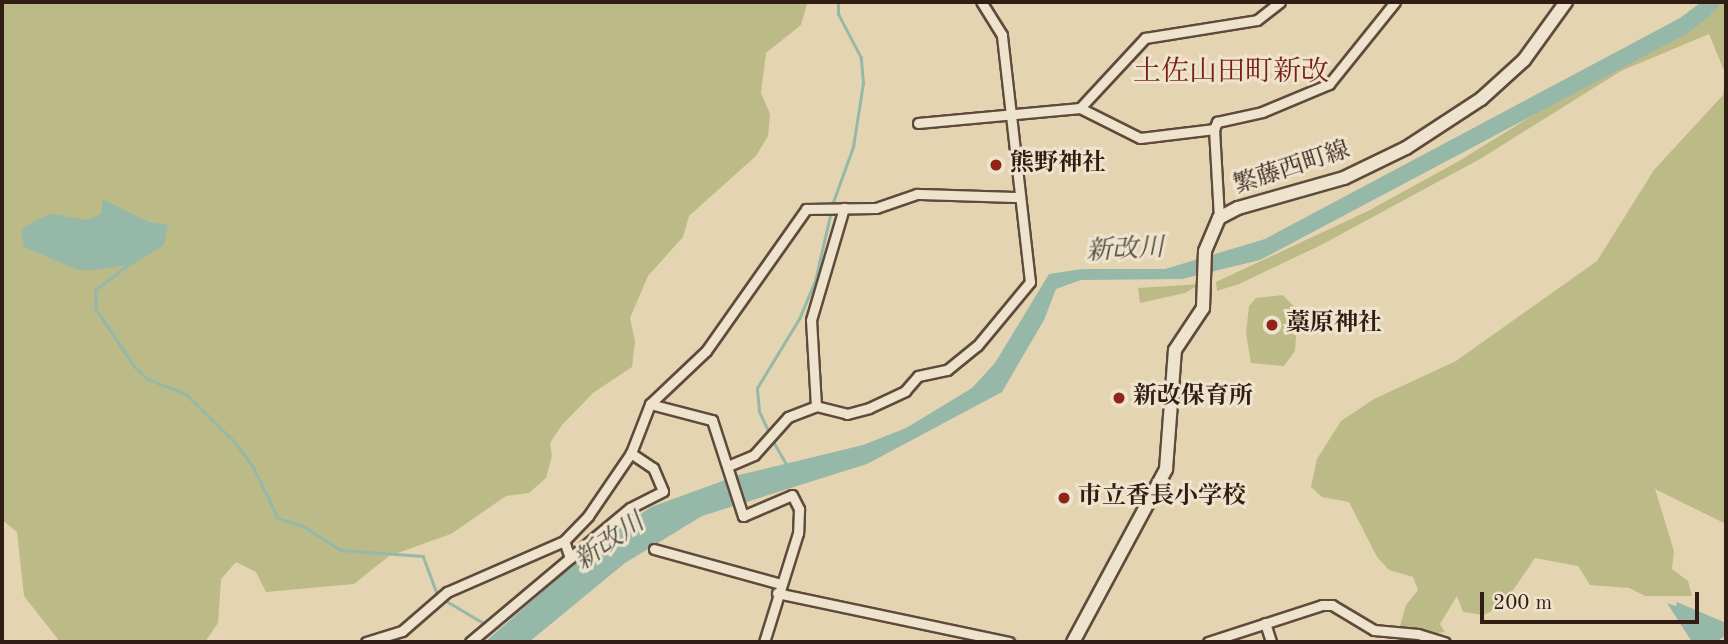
<!DOCTYPE html>
<html>
<head>
<meta charset="utf-8">
<style>
  body { margin:0 }
  #map { position:relative; width:1728px; height:644px; overflow:hidden; background:#e5d4b2; font-family:"Old Standard TT","Noto Serif JP",serif }
  div>[style] { position:absolute }
  .green>* { inset:0; background:#bcbb87 }
  .water>* { inset:0; background:#96b8a9 }
  .stream>* { height:2.5px; margin:-1.25px; padding:0 1.25px; transform-origin:1.25px; border-radius:1.25px; background:#96b8a9 }
  .river>* { height:14px; margin:-7px; padding:0 7px; transform-origin:7px; border-radius:7px; background:#96b8a9 }
  .roads { filter:drop-shadow(2px 0 #5f4b3c) drop-shadow(-2px 0 #5f4b3c) drop-shadow(0 2px #5f4b3c) drop-shadow(0 -2px #5f4b3c) }
  .street>* { height:9px; margin:-4.5px; padding:0 4.5px; transform-origin:4.5px; border-radius:4.5px; background:#eee3cd }
  .secondary>* { height:12px; margin:-6px; padding:0 6px; transform-origin:6px; border-radius:6px; background:#eee3cd }
  .dots>* { width:19px; height:19px; translate:-50% -50%; box-sizing:border-box; border:4px solid #eee3cd; border-radius:50% }
  span { translate:-50% -50%; white-space:nowrap; text-align:center; line-height:1.15; -webkit-text-stroke:6px #eee3cd; paint-order:stroke }
  .poi-label { font-size:24px; color:#321d15; font-weight:700 }
  .left { translate:0 -50%; text-align:left }
  .street-label { font-size:24px; color:#321d15 }
  .water-label { font-size:26px; color:#504c41; font-style:italic }
  .quarter-label { font-size:28px; color:#7a1f14 }
  .frame { position:absolute; inset:0; border:4px solid #321d15; pointer-events:none }
  .scale { position:absolute; left:1480px; top:592px; width:219px; height:32px; box-sizing:border-box; border:4px solid #321d15; border-top:0; padding-left:9px; font-size:21px; line-height:24px; white-space:nowrap; color:#321d15; -webkit-text-stroke:5px #eee3cd; paint-order:stroke }
</style>
</head>
<body>
<div id="map">
  <div class="green">
    <i style="clip-path:polygon(2px 2px,805px 2px,807px 4px,801px 25px,766px 53px,761px 93px,770px 114px,768px 136px,756px 156px,689px 216px,683px 237px,648px 276px,630px 318px,635px 341px,632px 367px,593px 393px,562px 425px,550px 443px,552px 456px,546px 478px,529px 493px,506px 496px,451px 534px,389px 556px,354px 584px,266px 592px,256px 572px,236px 562px,221px 579px,218px 623px,205px 642px,60px 642px,24px 596px,17px 532px,2px 520px)"></i>
    <i style="clip-path:polygon(1716px 2px,1726px 2px,1726px 524px,1655px 489px,1674px 551px,1672px 569px,1688px 581px,1692px 596px,1645px 596px,1629px 588px,1590px 585px,1578px 566px,1535px 558px,1503px 605px,1484px 615px,1463px 612px,1457px 596px,1440px 624px,1445px 632px,1429px 634px,1400px 626px,1406px 605px,1418px 590px,1413px 577px,1389px 570px,1377px 557px,1349px 502px,1322px 497px,1311px 487px,1317px 459px,1341px 421px,1374px 399px,1456px 361px,1597px 261px,1654px 170px,1723px 95px,1725px 73px,1709px 34px,1621px 71px,1480px 159px,1321px 245px,1239px 284px,1217px 291px,1216px 282px,1368px 211px,1459px 161px)"></i>
    <i style="clip-path:polygon(1200px 284px,1185px 293px,1140px 303px,1138px 288px)"></i>
    <i style="clip-path:polygon(1283px 295px,1298px 311px,1295px 351px,1284px 366px,1251px 363px,1246px 333px,1249px 306px,1256px 298px)"></i>
  </div>
  <div class="water">
    <i style="clip-path:polygon(1700px 3px,1711px 15px,1688px 33px,1260px 260px,1182px 279px,1081px 280px,1056px 289px,1044px 320px,1002px 392px,867px 464px,702px 516px,625px 563px,529px 642px,485px 642px,598px 543px,651px 507px,739px 475px,863px 445px,906px 428px,972px 388px,995px 363px,1049px 274px,1082px 269px,1165px 269px,1265px 239px,1680px 18px)"></i>
    <i style="clip-path:polygon(103px 199px,149px 222px,168px 224px,164px 245px,134px 264px,94px 270px,78px 270px,24px 247px,21px 230px,38px 219px,52px 214px,88px 220px,101px 213px)"></i>
    <i style="clip-path:polygon(1677px 602px,1726px 623px,1726px 635px,1716px 642px,1692px 642px,1667px 603px,1676px 606px)"></i>
  </div>
  <div class="stream">
    <i style="left:832px;top:205px;width:62px;rotate:-70.1deg"></i>
    <i style="left:853px;top:147px;width:65px;rotate:-81.1deg"></i>
    <i style="left:863px;top:83px;width:25px;rotate:-95deg"></i>
    <i style="left:861px;top:58px;width:50px;rotate:-117.6deg"></i>
    <i style="left:838px;top:14px;width:12px;rotate:-90deg"></i>
    <i style="left:130px;top:264px;width:43px;rotate:142.6deg"></i>
    <i style="left:96px;top:290px;width:19px;rotate:90deg"></i>
    <i style="left:96px;top:309px;width:70px;rotate:56.1deg"></i>
    <i style="left:135px;top:367px;width:18px;rotate:43deg"></i>
    <i style="left:148px;top:379px;width:41px;rotate:21.5deg"></i>
    <i style="left:186px;top:394px;width:70px;rotate:44.4deg"></i>
    <i style="left:236px;top:443px;width:29px;rotate:54deg"></i>
    <i style="left:253px;top:466px;width:58px;rotate:64.3deg"></i>
    <i style="left:278px;top:518px;width:28px;rotate:18deg"></i>
    <i style="left:305px;top:527px;width:43px;rotate:32.6deg"></i>
    <i style="left:341px;top:550px;width:82px;rotate:4.2deg"></i>
    <i style="left:423px;top:556px;width:43px;rotate:69.4deg"></i>
    <i style="left:438px;top:596px;width:57px;rotate:30.6deg"></i>
    <i style="left:769px;top:433px;width:23px;rotate:-115deg"></i>
    <i style="left:759px;top:412px;width:24px;rotate:-95deg"></i>
    <i style="left:757px;top:388px;width:81px;rotate:-58.7deg"></i>
    <i style="left:799px;top:319px;width:41px;rotate:-67.2deg"></i>
    <i style="left:815px;top:281px;width:72px;rotate:-77.1deg"></i>
    <i style="left:772px;top:439px;width:32px;rotate:60deg"></i>
  </div>
  <div class="river">
    <i style="left:1693px;top:20px;width:27px;rotate:-42deg"></i>
  </div>
  <div class="roads">
    <div class="street">
      <i style="left:1080px;top:108px;width:96px;rotate:-47.1deg"></i>
      <i style="left:1145px;top:38px;width:113px;rotate:-9.1deg"></i>
      <i style="left:1257px;top:20px;width:29px;rotate:-38deg"></i>
      <i style="left:918px;top:123px;width:163px;rotate:-5.3deg"></i>
      <i style="left:1080px;top:108px;width:67px;rotate:26.6deg"></i>
      <i style="left:1140px;top:138px;width:75px;rotate:-6.9deg"></i>
      <i style="left:1219px;top:218px;width:89px;rotate:-93.2deg"></i>
      <i style="left:1214px;top:129px;width:8px;rotate:-67deg"></i>
      <i style="left:1217px;top:122px;width:46px;rotate:-12.5deg"></i>
      <i style="left:1262px;top:112px;width:73px;rotate:-22.7deg"></i>
      <i style="left:1329px;top:84px;width:105px;rotate:-51.2deg"></i>
      <i style="left:650px;top:404px;width:64px;rotate:14.5deg"></i>
      <i style="left:712px;top:420px;width:101px;rotate:72.1deg"></i>
      <i style="left:743px;top:516px;width:53px;rotate:-23.2deg"></i>
      <i style="left:792px;top:495px;width:16px;rotate:63deg"></i>
      <i style="left:799px;top:509px;width:24px;rotate:92deg"></i>
      <i style="left:798px;top:533px;width:114px;rotate:107.3deg"></i>
      <i style="left:816px;top:406px;width:86px;rotate:-93.3deg"></i>
      <i style="left:811px;top:320px;width:117px;rotate:-73.6deg"></i>
      <i style="left:728px;top:466px;width:28px;rotate:-23deg"></i>
      <i style="left:754px;top:455px;width:51px;rotate:-48.2deg"></i>
      <i style="left:788px;top:417px;width:30px;rotate:-21deg"></i>
      <i style="left:816px;top:406px;width:32px;rotate:14deg"></i>
      <i style="left:847px;top:414px;width:23px;rotate:-15deg"></i>
      <i style="left:869px;top:408px;width:40px;rotate:-25deg"></i>
      <i style="left:905px;top:391px;width:20px;rotate:-49deg"></i>
      <i style="left:918px;top:376px;width:30px;rotate:-12deg"></i>
      <i style="left:947px;top:370px;width:38px;rotate:-39deg"></i>
      <i style="left:977px;top:346px;width:83px;rotate:-50.4deg"></i>
      <i style="left:1030px;top:282px;width:249px;rotate:-96.5deg"></i>
      <i style="left:1002px;top:35px;width:39px;rotate:-122deg"></i>
      <i style="left:654px;top:549px;width:132px;rotate:15.4deg"></i>
      <i style="left:570px;top:558px;width:78px;rotate:-39.8deg"></i>
      <i style="left:630px;top:508px;width:37px;rotate:-27deg"></i>
      <i style="left:663px;top:491px;width:25px;rotate:-113deg"></i>
      <i style="left:653px;top:468px;width:27px;rotate:-146deg"></i>
      <i style="left:777px;top:593px;width:237px;rotate:11.9deg"></i>
      <i style="left:1265px;top:623px;width:20px;rotate:72deg"></i>
      <i style="left:366px;top:642px;width:38px;rotate:-17deg"></i>
      <i style="left:402px;top:631px;width:60px;rotate:-40.9deg"></i>
      <i style="left:447px;top:592px;width:128px;rotate:-23.6deg"></i>
      <i style="left:564px;top:541px;width:35px;rotate:-46deg"></i>
      <i style="left:588px;top:516px;width:76px;rotate:-55.7deg"></i>
      <i style="left:631px;top:453px;width:53px;rotate:-68.8deg"></i>
      <i style="left:650px;top:404px;width:77px;rotate:-43.4deg"></i>
      <i style="left:706px;top:351px;width:174px;rotate:-54.8deg"></i>
      <i style="left:806px;top:209px;width:70px;rotate:-0.8deg"></i>
      <i style="left:876px;top:208px;width:43px;rotate:-18.9deg"></i>
      <i style="left:917px;top:194px;width:101px;rotate:1.7deg"></i>
      <i style="left:470px;top:642px;width:131px;rotate:-40deg"></i>
      <i style="left:570px;top:558px;width:18px;rotate:-109deg"></i>
      <i style="left:1208px;top:642px;width:120px;rotate:-18deg"></i>
      <i style="left:1322px;top:605px;width:10px"></i>
      <i style="left:1332px;top:605px;width:49px;rotate:30.8deg"></i>
      <i style="left:1374px;top:630px;width:44px;rotate:5.2deg"></i>
      <i style="left:1418px;top:634px;width:28px;rotate:17deg"></i>
    </div>
    <div class="secondary">
      <i style="left:1073px;top:642px;width:196px;rotate:-61.7deg"></i>
      <i style="left:1166px;top:469px;width:119px;rotate:-85.7deg"></i>
      <i style="left:1175px;top:350px;width:50px;rotate:-56.3deg"></i>
      <i style="left:1203px;top:308px;width:57px;rotate:-88deg"></i>
      <i style="left:1205px;top:251px;width:36px;rotate:-67deg"></i>
      <i style="left:1219px;top:218px;width:21px;rotate:-28deg"></i>
      <i style="left:1238px;top:208px;width:110px;rotate:-15.8deg"></i>
      <i style="left:1344px;top:178px;width:69px;rotate:-25.8deg"></i>
      <i style="left:1406px;top:148px;width:90px;rotate:-33.2deg"></i>
      <i style="left:1481px;top:99px;width:58px;rotate:-42.2deg"></i>
      <i style="left:1524px;top:60px;width:72px;rotate:-54.1deg"></i>
    </div>
  </div>
  <div class="dots">
    <i style="left:996px;top:165px;background:#8f2418"></i>
    <i style="left:1272px;top:325px;background:#8f2418"></i>
    <i style="left:1119px;top:398px;background:#8f2418"></i>
    <i style="left:1064px;top:498px;background:#8f2418"></i>
  </div>
  <div class="poi-label">
    <span class="left" style="left:1010px;top:165px">熊野神社</span>
    <span class="left" style="left:1286px;top:325px">藁原神社</span>
    <span class="left" style="left:1133px;top:398px">新改保育所</span>
    <span class="left" style="left:1078px;top:498px">市立香長小学校</span>
  </div>
  <div class="street-label">
    <span style="left:1292px;top:169px;rotate:-18deg">繁藤西町線</span>
  </div>
  <div class="water-label">
    <span style="left:1125px;top:251px;rotate:-3deg">新改川</span>
    <span style="left:610px;top:543px;rotate:-35deg">新改川</span>
  </div>
  <div class="quarter-label">
    <span style="left:1231px;top:73px">土佐山田町新改</span>
  </div>
  <div class="frame"></div>
  <div class="scale">200 m</div>
</div>
</body>
</html>
